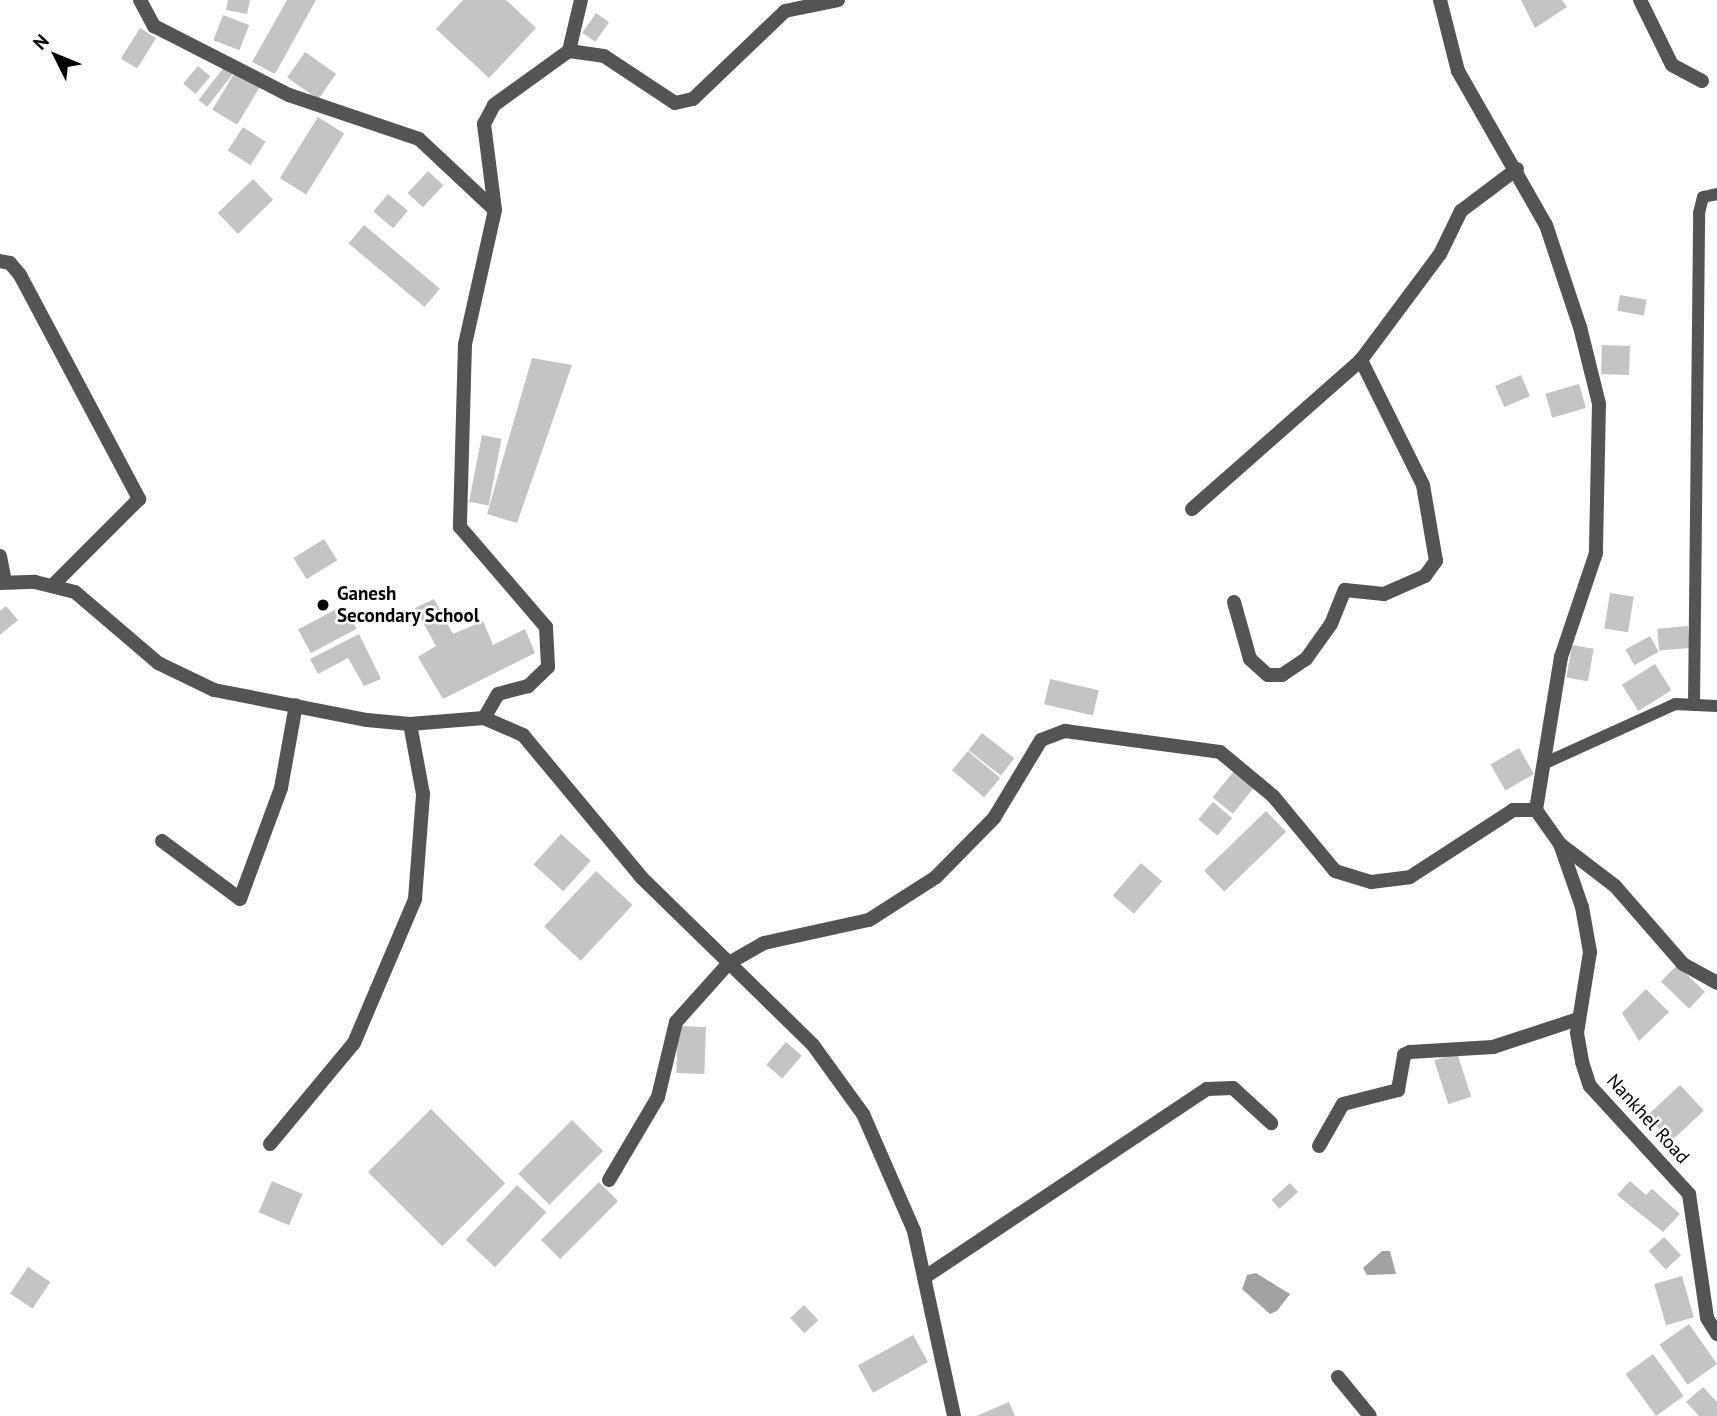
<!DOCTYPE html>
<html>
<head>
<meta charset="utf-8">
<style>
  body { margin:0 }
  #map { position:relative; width:1717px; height:1416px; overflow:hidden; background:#fff; font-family:"PT Sans",sans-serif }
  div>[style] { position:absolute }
  .water>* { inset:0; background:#a2a2a2 }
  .building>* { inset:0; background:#c4c4c4; transform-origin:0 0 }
  .service>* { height:12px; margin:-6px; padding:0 6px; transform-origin:6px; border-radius:6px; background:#545454 }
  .minor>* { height:14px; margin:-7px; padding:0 7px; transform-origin:7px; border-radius:7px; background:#545454 }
  .dots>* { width:19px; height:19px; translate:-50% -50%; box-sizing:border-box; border:4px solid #fff; border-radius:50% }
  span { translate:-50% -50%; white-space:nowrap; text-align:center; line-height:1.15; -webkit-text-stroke:5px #fff; paint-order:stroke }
  .poi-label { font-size:19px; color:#000; font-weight:700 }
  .left { translate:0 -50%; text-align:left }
  .street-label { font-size:19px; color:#000 }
  .north { position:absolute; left:21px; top:21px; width:70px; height:70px; -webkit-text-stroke:5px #fff; paint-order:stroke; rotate:313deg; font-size:19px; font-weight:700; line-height:28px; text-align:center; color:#000 }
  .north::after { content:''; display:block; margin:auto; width:24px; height:32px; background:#000; clip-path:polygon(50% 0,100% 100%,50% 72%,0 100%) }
</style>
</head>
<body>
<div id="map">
  <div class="water">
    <i style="clip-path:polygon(1382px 1251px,1390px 1251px,1396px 1274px,1367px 1275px,1363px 1268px)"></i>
    <i style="clip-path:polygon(1256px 1273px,1290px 1294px,1277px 1311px,1270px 1314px,1242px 1289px,1247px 1275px)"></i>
  </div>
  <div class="building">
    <i style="clip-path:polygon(228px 0,250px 0,247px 14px,226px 10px)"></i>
    <i style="clip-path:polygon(287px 0,316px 0,275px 74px,252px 62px)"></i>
    <i style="clip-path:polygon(463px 0,506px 0,536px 28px,489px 78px,436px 29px)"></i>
    <i style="clip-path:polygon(1521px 0,1562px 0,1567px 7px,1535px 28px)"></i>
    <i style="left:596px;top:13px;width:16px;height:24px;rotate:35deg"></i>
    <i style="left:223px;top:15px;width:28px;height:27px;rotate:21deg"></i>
    <i style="left:140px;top:28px;width:19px;height:36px;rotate:32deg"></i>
    <i style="left:305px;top:52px;width:38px;height:31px;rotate:35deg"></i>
    <i style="left:198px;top:66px;width:16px;height:23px;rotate:40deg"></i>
    <i style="left:225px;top:66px;width:11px;height:43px;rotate:38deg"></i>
    <i style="left:235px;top:72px;width:29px;height:44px;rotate:31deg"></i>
    <i style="left:318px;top:117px;width:31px;height:72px;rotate:32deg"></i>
    <i style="left:243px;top:127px;width:27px;height:28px;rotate:33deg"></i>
    <i style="left:428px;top:171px;width:21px;height:30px;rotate:43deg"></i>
    <i style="left:253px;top:179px;width:29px;height:49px;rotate:46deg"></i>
    <i style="left:388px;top:194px;width:26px;height:23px;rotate:40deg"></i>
    <i style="left:364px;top:225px;width:99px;height:24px;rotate:40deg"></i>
    <i style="left:1620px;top:295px;width:27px;height:16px;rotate:10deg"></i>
    <i style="left:1602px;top:345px;width:28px;height:29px;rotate:2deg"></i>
    <i style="clip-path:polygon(532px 358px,572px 365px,517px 523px,487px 514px)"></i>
    <i style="left:1521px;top:375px;width:23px;height:28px;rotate:67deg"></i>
    <i style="left:1579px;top:384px;width:25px;height:35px;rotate:74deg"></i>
    <i style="left:482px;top:435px;width:20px;height:68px;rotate:11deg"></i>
    <i style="left:324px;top:539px;width:25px;height:36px;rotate:58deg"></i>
    <i style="left:1610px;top:593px;width:24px;height:36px;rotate:9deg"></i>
    <i style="clip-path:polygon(434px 599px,453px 634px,483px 621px,493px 645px,525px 629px,535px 653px,443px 699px,418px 657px,436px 646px,415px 608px)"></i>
    <i style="left:344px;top:605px;width:27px;height:52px;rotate:62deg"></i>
    <i style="clip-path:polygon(6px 606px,18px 620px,0 635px,0 611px)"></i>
    <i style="left:1688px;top:626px;width:22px;height:31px;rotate:85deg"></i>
    <i style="clip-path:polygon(359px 634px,381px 679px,364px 686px,348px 658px,318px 674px,310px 659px)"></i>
    <i style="left:1650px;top:636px;width:18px;height:28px;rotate:61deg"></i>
    <i style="left:1572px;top:645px;width:22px;height:33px;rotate:10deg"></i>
    <i style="left:1655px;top:664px;width:31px;height:39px;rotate:58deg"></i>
    <i style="left:1050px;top:679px;width:50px;height:26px;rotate:13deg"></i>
    <i style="left:982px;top:733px;width:41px;height:22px;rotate:38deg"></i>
    <i style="left:1519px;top:748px;width:30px;height:33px;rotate:60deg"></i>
    <i style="left:968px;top:751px;width:42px;height:25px;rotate:40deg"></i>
    <i style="left:1234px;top:771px;width:26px;height:34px;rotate:39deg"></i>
    <i style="left:1213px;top:802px;width:25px;height:23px;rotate:40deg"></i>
    <i style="left:1266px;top:811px;width:29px;height:86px;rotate:46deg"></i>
    <i style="left:561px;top:834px;width:40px;height:41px;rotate:42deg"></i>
    <i style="left:1141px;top:863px;width:28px;height:43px;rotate:41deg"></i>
    <i style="left:596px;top:871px;width:50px;height:76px;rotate:43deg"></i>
    <i style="left:1677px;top:965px;width:39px;height:23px;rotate:44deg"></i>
    <i style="clip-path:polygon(1646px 989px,1669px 1012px,1639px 1041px,1622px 1013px)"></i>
    <i style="left:678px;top:1026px;width:28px;height:47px;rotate:2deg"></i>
    <i style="left:786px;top:1042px;width:21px;height:30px;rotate:41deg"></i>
    <i style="left:1457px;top:1053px;width:46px;height:24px;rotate:72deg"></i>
    <i style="left:1680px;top:1085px;width:35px;height:45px;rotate:47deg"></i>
    <i style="left:431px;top:1109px;width:105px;height:89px;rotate:45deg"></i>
    <i style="left:572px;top:1120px;width:44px;height:76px;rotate:45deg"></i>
    <i style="left:272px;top:1181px;width:33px;height:34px;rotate:23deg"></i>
    <i style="clip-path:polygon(1630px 1181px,1646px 1195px,1652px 1189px,1680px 1214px,1663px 1232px,1617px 1195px)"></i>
    <i style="left:599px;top:1182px;width:27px;height:82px;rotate:45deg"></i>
    <i style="left:1290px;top:1183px;width:12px;height:25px;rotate:48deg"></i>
    <i style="left:517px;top:1185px;width:40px;height:75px;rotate:43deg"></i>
    <i style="left:1664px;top:1237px;width:25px;height:21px;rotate:47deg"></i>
    <i style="left:28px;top:1267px;width:27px;height:32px;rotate:34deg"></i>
    <i style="left:1682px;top:1276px;width:43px;height:29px;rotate:74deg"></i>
    <i style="left:804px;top:1305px;width:21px;height:19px;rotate:47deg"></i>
    <i style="left:1689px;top:1324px;width:49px;height:36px;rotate:55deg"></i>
    <i style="left:913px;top:1335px;width:31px;height:63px;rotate:61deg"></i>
    <i style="left:1653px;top:1354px;width:52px;height:34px;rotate:54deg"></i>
    <i style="clip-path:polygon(1703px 1387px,1717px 1402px,1717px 1416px,1699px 1416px,1686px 1402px)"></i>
    <i style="clip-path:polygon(1009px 1402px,1015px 1416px,976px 1416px)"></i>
  </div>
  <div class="service">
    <i style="left:1694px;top:705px;width:492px;rotate:-89.4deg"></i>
    <i style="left:1699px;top:213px;width:16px;rotate:-76deg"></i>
    <i style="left:1703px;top:197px;width:14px;rotate:-12deg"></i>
    <i style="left:1543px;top:764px;width:145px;rotate:-24.4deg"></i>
    <i style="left:1675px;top:704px;width:42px;rotate:2.7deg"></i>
  </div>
  <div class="minor">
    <i style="left:140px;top:0;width:30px;rotate:62deg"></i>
    <i style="left:154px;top:26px;width:152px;rotate:27.1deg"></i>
    <i style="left:289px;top:95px;width:137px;rotate:18.7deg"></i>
    <i style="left:419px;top:139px;width:104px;rotate:43.1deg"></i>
    <i style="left:495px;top:210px;width:137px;rotate:102.6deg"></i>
    <i style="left:465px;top:344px;width:183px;rotate:91.6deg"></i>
    <i style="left:460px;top:527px;width:132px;rotate:49.3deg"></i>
    <i style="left:546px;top:627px;width:40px;rotate:87.1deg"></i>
    <i style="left:548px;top:667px;width:28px;rotate:136deg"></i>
    <i style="left:528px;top:686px;width:31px;rotate:165deg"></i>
    <i style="left:498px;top:694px;width:28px;rotate:120deg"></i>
    <i style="left:1440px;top:0;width:73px;rotate:75.8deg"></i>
    <i style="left:1458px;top:71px;width:177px;rotate:60.3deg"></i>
    <i style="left:1546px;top:225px;width:108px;rotate:71.6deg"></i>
    <i style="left:1580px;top:327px;width:79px;rotate:76.1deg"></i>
    <i style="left:1599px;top:404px;width:149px;rotate:91.2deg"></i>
    <i style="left:1596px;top:553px;width:110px;rotate:108.6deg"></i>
    <i style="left:1561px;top:657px;width:155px;rotate:99.3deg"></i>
    <i style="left:1640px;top:0;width:72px;rotate:63.8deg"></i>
    <i style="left:1672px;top:65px;width:34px;rotate:28deg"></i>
    <i style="left:569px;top:51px;width:35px;rotate:8deg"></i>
    <i style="left:604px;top:56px;width:85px;rotate:33.5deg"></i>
    <i style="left:675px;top:103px;width:18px;rotate:-13deg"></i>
    <i style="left:693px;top:99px;width:127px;rotate:-43.7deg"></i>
    <i style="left:785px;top:11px;width:54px;rotate:-11.7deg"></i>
    <i style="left:495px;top:210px;width:87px;rotate:-97.3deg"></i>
    <i style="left:484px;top:124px;width:21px;rotate:-62deg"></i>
    <i style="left:494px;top:105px;width:92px;rotate:-35.8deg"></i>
    <i style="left:569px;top:51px;width:52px;rotate:-76.8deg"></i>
    <i style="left:0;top:261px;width:10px;rotate:11deg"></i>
    <i style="left:10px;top:263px;width:16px;rotate:50deg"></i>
    <i style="left:20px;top:275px;width:254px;rotate:62deg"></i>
    <i style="left:139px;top:499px;width:120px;rotate:135deg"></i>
    <i style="left:1192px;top:509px;width:225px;rotate:-41.4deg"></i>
    <i style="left:1361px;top:360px;width:132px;rotate:-53.3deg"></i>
    <i style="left:1440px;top:254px;width:48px;rotate:-64deg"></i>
    <i style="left:1461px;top:211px;width:70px;rotate:-36.9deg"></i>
    <i style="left:0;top:556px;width:26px;rotate:79deg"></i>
    <i style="left:0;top:583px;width:35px;rotate:-2deg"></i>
    <i style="left:35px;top:582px;width:41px;rotate:14deg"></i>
    <i style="left:75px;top:592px;width:109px;rotate:40.5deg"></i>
    <i style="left:158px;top:663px;width:62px;rotate:25.7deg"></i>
    <i style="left:214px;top:690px;width:156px;rotate:11.1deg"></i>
    <i style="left:367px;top:720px;width:43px;rotate:5.3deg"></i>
    <i style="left:410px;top:724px;width:74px;rotate:-4.6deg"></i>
    <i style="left:484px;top:718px;width:43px;rotate:23.6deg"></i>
    <i style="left:523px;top:735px;width:186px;rotate:50.2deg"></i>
    <i style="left:642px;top:878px;width:239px;rotate:44.3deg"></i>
    <i style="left:813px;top:1045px;width:85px;rotate:54.1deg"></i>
    <i style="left:863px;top:1114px;width:128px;rotate:66.4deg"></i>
    <i style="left:914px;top:1231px;width:189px;rotate:77.8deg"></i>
    <i style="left:1234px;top:602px;width:59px;rotate:74.3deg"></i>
    <i style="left:1250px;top:659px;width:24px;rotate:42deg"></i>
    <i style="left:1268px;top:675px;width:14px"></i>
    <i style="left:1282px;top:675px;width:29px;rotate:-34deg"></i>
    <i style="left:1306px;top:659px;width:43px;rotate:-54.5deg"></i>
    <i style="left:1331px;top:624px;width:37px;rotate:-68deg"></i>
    <i style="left:1345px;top:590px;width:39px;rotate:6deg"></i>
    <i style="left:1384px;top:594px;width:45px;rotate:-23.7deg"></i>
    <i style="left:1425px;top:576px;width:19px;rotate:-54deg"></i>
    <i style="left:1436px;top:561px;width:77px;rotate:-99.7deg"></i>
    <i style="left:1423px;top:485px;width:140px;rotate:-116.4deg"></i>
    <i style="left:1536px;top:810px;width:42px;rotate:54.8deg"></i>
    <i style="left:1560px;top:844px;width:67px;rotate:70.8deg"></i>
    <i style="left:1582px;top:907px;width:46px;rotate:79.9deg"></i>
    <i style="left:1590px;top:952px;width:82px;rotate:99.1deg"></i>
    <i style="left:1577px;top:1033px;width:29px;rotate:80deg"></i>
    <i style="left:1582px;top:1062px;width:25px;rotate:72deg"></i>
    <i style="left:1590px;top:1086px;width:147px;rotate:47.5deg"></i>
    <i style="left:1689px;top:1194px;width:125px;rotate:81.7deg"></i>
    <i style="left:1707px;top:1318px;width:19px;rotate:58deg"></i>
    <i style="left:162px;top:841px;width:97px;rotate:36.6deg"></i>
    <i style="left:240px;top:899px;width:118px;rotate:-69.7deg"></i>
    <i style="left:281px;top:788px;width:84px;rotate:-79.8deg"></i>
    <i style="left:1560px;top:844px;width:69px;rotate:37.4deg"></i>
    <i style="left:1615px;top:886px;width:103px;rotate:48.9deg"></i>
    <i style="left:1683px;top:964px;width:39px;rotate:29deg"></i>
    <i style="left:270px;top:1144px;width:131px;rotate:-50.3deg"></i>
    <i style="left:354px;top:1043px;width:156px;rotate:-67deg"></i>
    <i style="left:415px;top:899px;width:105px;rotate:-85.6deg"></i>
    <i style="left:423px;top:794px;width:71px;rotate:-100.5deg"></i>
    <i style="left:1319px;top:1146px;width:48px;rotate:-60.3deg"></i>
    <i style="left:1343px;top:1104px;width:57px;rotate:-14.3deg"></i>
    <i style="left:1398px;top:1090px;width:36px;rotate:-80deg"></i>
    <i style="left:1404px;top:1055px;width:7px;rotate:-27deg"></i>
    <i style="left:1410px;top:1052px;width:83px;rotate:-3.4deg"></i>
    <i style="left:1493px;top:1047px;width:89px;rotate:-18.2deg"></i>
    <i style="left:609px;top:1180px;width:96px;rotate:-59.4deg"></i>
    <i style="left:658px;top:1097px;width:77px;rotate:-76.5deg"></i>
    <i style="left:676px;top:1022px;width:79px;rotate:-48.1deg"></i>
    <i style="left:729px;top:963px;width:40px;rotate:-29.7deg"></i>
    <i style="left:764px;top:943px;width:107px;rotate:-12.4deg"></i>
    <i style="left:869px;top:920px;width:80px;rotate:-32.7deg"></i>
    <i style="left:936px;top:877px;width:83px;rotate:-45.5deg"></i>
    <i style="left:994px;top:818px;width:91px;rotate:-58.9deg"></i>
    <i style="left:1041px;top:740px;width:26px;rotate:-21deg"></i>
    <i style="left:1065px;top:731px;width:156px;rotate:7.7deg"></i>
    <i style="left:1220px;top:752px;width:69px;rotate:39.7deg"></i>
    <i style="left:1273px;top:796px;width:97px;rotate:50.4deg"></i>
    <i style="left:1335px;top:871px;width:38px;rotate:17deg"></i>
    <i style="left:1371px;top:882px;width:39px;rotate:-7deg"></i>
    <i style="left:1410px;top:877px;width:123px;rotate:-33deg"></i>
    <i style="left:1513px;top:810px;width:23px"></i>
    <i style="left:925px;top:1277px;width:339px;rotate:-33.7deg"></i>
    <i style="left:1207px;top:1089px;width:26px;rotate:-2deg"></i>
    <i style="left:1233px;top:1088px;width:52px;rotate:42.6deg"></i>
    <i style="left:1338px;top:1377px;width:50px;rotate:50.6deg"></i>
  </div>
  <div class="dots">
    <i style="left:323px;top:605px;background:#000"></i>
  </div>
  <div class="poi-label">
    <span class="left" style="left:337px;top:605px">Ganesh<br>Secondary School</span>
  </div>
  <div class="street-label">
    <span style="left:1648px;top:1119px;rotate:48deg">Nankhel Road</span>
  </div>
  <div class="north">N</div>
</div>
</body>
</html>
